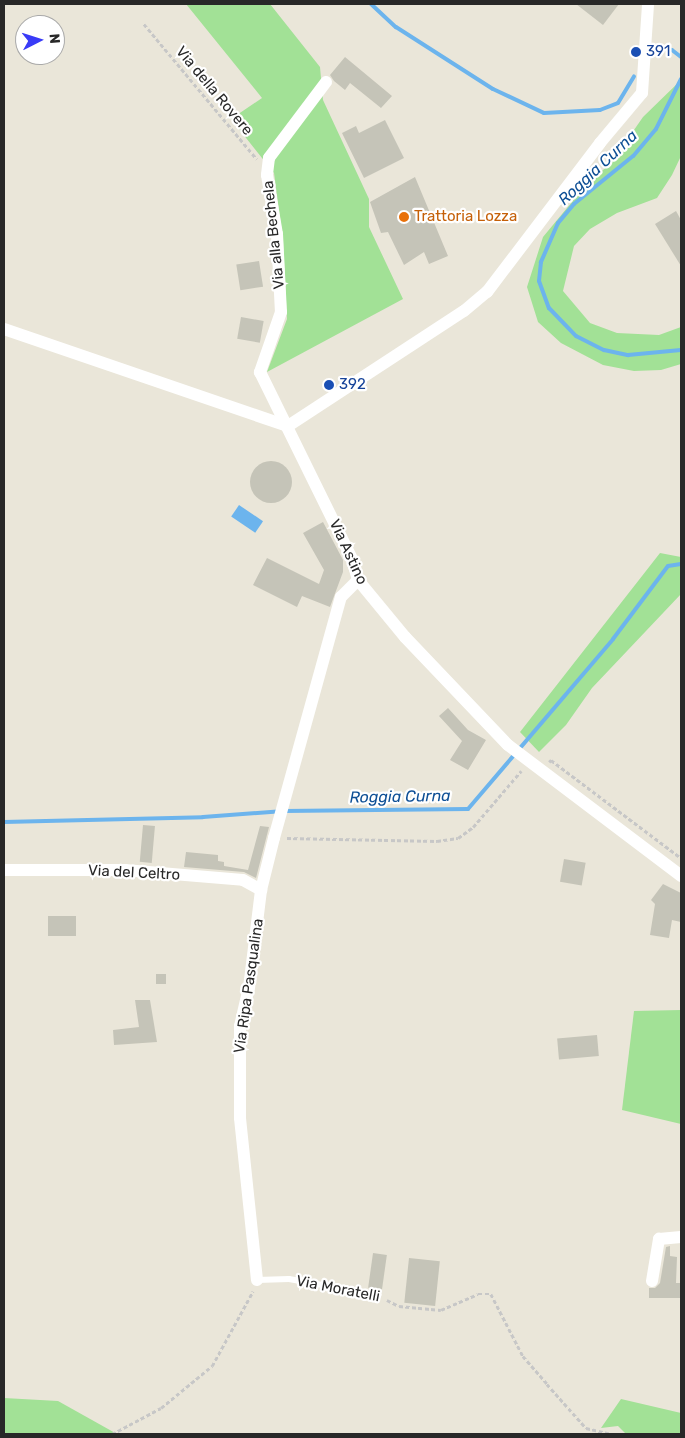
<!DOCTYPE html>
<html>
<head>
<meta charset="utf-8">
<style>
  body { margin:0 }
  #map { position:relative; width:685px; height:1438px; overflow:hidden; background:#eae6d9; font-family:Rubik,sans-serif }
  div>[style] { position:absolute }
  .green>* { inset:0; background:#a2e196 }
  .water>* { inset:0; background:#6cb4ed; transform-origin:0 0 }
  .stream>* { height:4px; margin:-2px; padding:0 2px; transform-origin:2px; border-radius:2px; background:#6cb4ed }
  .building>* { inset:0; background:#c5c4b8; transform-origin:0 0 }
  .round { border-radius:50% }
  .path>* { height:2.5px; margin-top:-1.25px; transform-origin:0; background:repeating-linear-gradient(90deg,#c7c7c7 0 4px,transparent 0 6.5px) }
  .service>* { height:6px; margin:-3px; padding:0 3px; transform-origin:3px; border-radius:3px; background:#fff }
  .minor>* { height:12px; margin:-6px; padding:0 6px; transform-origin:6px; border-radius:6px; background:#fff }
  .dots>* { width:14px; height:14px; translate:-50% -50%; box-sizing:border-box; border:2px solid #fff; border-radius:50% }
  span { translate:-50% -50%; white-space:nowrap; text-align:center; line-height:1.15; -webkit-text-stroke:4.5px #fff; paint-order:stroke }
  .transit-label { font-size:15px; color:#164399 }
  .left { translate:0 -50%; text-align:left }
  .street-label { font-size:15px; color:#282828 }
  .food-label { font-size:15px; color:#c56008 }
  .water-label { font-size:16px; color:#0e4f95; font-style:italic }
  .frame { position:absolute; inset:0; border:5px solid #282828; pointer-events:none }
  .north { position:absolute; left:15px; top:15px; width:50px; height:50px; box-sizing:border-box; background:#fff; border:1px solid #a9a9a9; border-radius:50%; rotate:85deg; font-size:14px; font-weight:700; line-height:20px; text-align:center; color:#282828 }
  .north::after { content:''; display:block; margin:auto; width:18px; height:22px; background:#393bf7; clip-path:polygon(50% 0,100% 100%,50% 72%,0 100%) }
</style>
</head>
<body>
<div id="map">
  <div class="green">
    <i style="clip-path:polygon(186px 4px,270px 4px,320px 67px,323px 100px,369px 199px,369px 227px,403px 299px,267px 372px,287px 319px,283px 240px,274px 173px,231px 119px,262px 98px)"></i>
    <i style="clip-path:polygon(681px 80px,681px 156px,672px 175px,657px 198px,617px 213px,590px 229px,574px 246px,563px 291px,590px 323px,617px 333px,659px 335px,681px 327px,681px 364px,661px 370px,634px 371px,603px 365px,561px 343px,538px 322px,527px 287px,543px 237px,586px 185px,611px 163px,643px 117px)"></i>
    <i style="clip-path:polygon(660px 553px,681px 557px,681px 594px,592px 688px,566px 725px,539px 752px,520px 732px)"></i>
    <i style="clip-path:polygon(681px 1010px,681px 1124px,622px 1110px,634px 1011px)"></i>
    <i style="clip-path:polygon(4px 1398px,58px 1401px,117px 1434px,4px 1434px)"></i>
    <i style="clip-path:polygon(621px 1399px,681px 1413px,681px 1434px,626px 1434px,618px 1426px,601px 1428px)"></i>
  </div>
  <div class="water">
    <i style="left:239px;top:505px;width:29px;height:14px;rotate:34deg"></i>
  </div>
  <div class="stream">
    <i style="left:371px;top:4px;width:34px;rotate:43deg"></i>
    <i style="left:396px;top:27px;width:115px;rotate:32.6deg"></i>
    <i style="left:493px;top:89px;width:56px;rotate:25.2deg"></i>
    <i style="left:544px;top:113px;width:56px;rotate:-3.1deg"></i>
    <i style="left:600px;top:110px;width:19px;rotate:-21deg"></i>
    <i style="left:618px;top:103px;width:31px;rotate:-59deg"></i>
    <i style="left:659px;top:47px;width:13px;rotate:13deg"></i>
    <i style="left:672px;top:50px;width:11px;rotate:38deg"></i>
    <i style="left:681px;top:79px;width:56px;rotate:116.6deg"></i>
    <i style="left:656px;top:129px;width:35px;rotate:130deg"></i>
    <i style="left:633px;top:156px;width:76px;rotate:140.9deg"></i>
    <i style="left:574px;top:204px;width:25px;rotate:130deg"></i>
    <i style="left:558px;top:223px;width:43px;rotate:113.6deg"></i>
    <i style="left:541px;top:262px;width:19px;rotate:96deg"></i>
    <i style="left:539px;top:281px;width:29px;rotate:70deg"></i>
    <i style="left:549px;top:308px;width:39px;rotate:46deg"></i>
    <i style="left:576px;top:336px;width:31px;rotate:27deg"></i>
    <i style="left:604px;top:350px;width:25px;rotate:12deg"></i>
    <i style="left:628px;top:355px;width:53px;rotate:-5.4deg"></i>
    <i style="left:4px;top:822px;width:199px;rotate:-1.4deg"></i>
    <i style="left:203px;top:817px;width:81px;rotate:-4.2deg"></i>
    <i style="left:284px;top:811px;width:184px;rotate:-0.6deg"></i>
    <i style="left:468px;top:809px;width:223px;rotate:-49.5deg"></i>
    <i style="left:613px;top:639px;width:91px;rotate:-53deg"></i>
    <i style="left:668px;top:566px;width:13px;rotate:-9deg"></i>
  </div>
  <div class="building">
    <i style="clip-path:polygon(576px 4px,619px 4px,603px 25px)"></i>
    <i style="clip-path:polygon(345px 57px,392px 96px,381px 108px,350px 83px,345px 90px,334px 81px,330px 75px)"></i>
    <i style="clip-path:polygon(385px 120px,404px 158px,364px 178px,342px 133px,356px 126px,359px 133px)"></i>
    <i style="clip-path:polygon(415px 177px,448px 256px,429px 264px,424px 252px,404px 265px,388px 232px,381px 233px,370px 202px)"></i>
    <i style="clip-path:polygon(676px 211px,681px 220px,681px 266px,655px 224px)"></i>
    <i style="left:259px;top:261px;width:26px;height:23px;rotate:81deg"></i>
    <i style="left:241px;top:317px;width:23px;height:22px;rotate:10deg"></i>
    <i class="round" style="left:250px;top:461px;width:42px;height:42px"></i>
    <i style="clip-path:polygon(323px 522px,343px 560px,343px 572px,330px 607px,302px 596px,297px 607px,253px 585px,267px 558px,319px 584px,324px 570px,303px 533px)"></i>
    <i style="clip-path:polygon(448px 708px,468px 730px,486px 740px,468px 770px,450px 760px,462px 741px,439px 716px)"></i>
    <i style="left:143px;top:825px;width:12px;height:37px;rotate:5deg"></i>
    <i style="clip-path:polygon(260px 826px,269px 827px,256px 878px,244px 872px,184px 867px,186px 852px,218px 855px,218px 861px,224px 862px,224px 866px,248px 870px)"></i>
    <i style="left:564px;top:859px;width:22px;height:23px;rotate:10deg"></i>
    <i style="clip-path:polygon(663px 884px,681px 893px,681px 922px,672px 920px,669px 938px,650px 935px,655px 904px,651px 900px)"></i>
    <i style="left:48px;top:916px;width:28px;height:20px"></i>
    <i style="left:156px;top:974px;width:10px;height:10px"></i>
    <i style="clip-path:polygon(135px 1000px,150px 1000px,157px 1042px,114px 1045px,113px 1030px,139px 1027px)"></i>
    <i style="left:597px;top:1035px;width:21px;height:40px;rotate:85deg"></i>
    <i style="clip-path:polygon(670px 1246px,670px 1256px,677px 1257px,676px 1283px,681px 1283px,681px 1298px,649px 1298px,649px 1288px,655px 1288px,660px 1283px,666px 1247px)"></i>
    <i style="left:373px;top:1253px;width:14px;height:35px;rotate:8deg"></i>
    <i style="left:409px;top:1258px;width:31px;height:45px;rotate:6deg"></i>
  </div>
  <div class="path">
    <i style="left:144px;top:24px;width:176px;rotate:50.1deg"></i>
    <i style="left:549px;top:762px;width:3px;rotate:-45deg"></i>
    <i style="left:551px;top:760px;width:163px;rotate:37deg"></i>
    <i style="left:287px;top:838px;width:150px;rotate:1.1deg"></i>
    <i style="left:437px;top:841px;width:21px;rotate:-8deg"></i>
    <i style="left:458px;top:838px;width:19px;rotate:-36deg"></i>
    <i style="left:473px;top:827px;width:74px;rotate:-49.4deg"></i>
    <i style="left:387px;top:1300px;width:13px;rotate:27deg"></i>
    <i style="left:399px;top:1306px;width:42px;rotate:5.4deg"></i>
    <i style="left:441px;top:1310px;width:40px;rotate:-23.4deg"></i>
    <i style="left:478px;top:1294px;width:13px"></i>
    <i style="left:491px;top:1294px;width:70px;rotate:62.7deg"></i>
    <i style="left:523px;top:1356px;width:37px;rotate:49deg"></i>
    <i style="left:547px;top:1384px;width:59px;rotate:48.4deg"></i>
    <i style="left:586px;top:1428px;width:26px;rotate:13deg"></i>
    <i style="left:112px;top:1434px;width:55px;rotate:-28deg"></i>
    <i style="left:161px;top:1408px;width:66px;rotate:-39.5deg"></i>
    <i style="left:212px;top:1366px;width:85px;rotate:-61.3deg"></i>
  </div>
  <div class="service">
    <i style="left:257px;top:1280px;width:32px;rotate:-2deg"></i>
    <i style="left:289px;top:1279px;width:91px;rotate:10.1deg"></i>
  </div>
  <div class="minor">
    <i style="left:326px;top:82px;width:95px;rotate:126.9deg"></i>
    <i style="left:269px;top:158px;width:17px;rotate:97deg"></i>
    <i style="left:267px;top:175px;width:60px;rotate:80.4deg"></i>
    <i style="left:277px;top:234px;width:78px;rotate:87.1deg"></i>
    <i style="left:281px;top:312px;width:64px;rotate:109.3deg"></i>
    <i style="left:260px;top:372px;width:208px;rotate:63.8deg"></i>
    <i style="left:352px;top:559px;width:22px;rotate:74deg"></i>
    <i style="left:358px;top:580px;width:74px;rotate:50.5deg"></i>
    <i style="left:405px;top:637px;width:149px;rotate:46.4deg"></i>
    <i style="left:508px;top:745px;width:217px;rotate:37.1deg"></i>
    <i style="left:4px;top:329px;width:300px;rotate:18.9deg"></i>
    <i style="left:288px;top:426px;width:210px;rotate:-33.2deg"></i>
    <i style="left:464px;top:311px;width:30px;rotate:-40deg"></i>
    <i style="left:487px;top:292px;width:187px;rotate:-52.8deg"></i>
    <i style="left:600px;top:143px;width:65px;rotate:-50deg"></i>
    <i style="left:642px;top:93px;width:89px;rotate:-86.1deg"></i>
    <i style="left:4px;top:870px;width:121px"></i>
    <i style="left:125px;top:870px;width:118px;rotate:4.8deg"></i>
    <i style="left:243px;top:880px;width:21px;rotate:29deg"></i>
    <i style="left:257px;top:1280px;width:163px;rotate:-96deg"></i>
    <i style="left:240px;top:1118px;width:92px;rotate:-90deg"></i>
    <i style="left:240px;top:1026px;width:39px;rotate:-77deg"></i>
    <i style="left:249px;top:988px;width:99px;rotate:-83deg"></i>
    <i style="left:261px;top:890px;width:54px;rotate:-76deg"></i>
    <i style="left:274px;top:838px;width:250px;rotate:-74.5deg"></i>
    <i style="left:341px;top:597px;width:24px;rotate:-45deg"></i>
    <i style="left:652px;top:1281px;width:43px;rotate:-80.5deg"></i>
    <i style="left:659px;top:1239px;width:22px;rotate:-5deg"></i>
  </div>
  <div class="dots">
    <i style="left:636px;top:52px;background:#1a4fb4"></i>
    <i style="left:404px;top:217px;background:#e8710a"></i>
    <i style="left:329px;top:385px;background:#1a4fb4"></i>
  </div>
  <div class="transit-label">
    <span class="left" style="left:646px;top:52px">391</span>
    <span class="left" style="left:339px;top:385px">392</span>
  </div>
  <div class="street-label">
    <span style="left:214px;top:91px;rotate:50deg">Via della Rovere</span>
    <span style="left:274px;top:235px;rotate:-96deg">Via alla Bechela</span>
    <span style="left:348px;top:552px;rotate:65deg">Via Astino</span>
    <span style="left:134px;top:873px;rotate:3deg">Via del Celtro</span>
    <span style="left:249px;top:986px;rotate:-82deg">Via Ripa Pasqualina</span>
    <span style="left:338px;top:1289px;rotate:11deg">Via Moratelli</span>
  </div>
  <div class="food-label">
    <span class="left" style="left:414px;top:217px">Trattoria Lozza</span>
  </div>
  <div class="water-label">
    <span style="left:598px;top:168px;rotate:-43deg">Roggia Curna</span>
    <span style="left:400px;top:797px;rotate:-1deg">Roggia Curna</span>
  </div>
  <div class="frame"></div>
  <div class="north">N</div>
</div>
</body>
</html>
